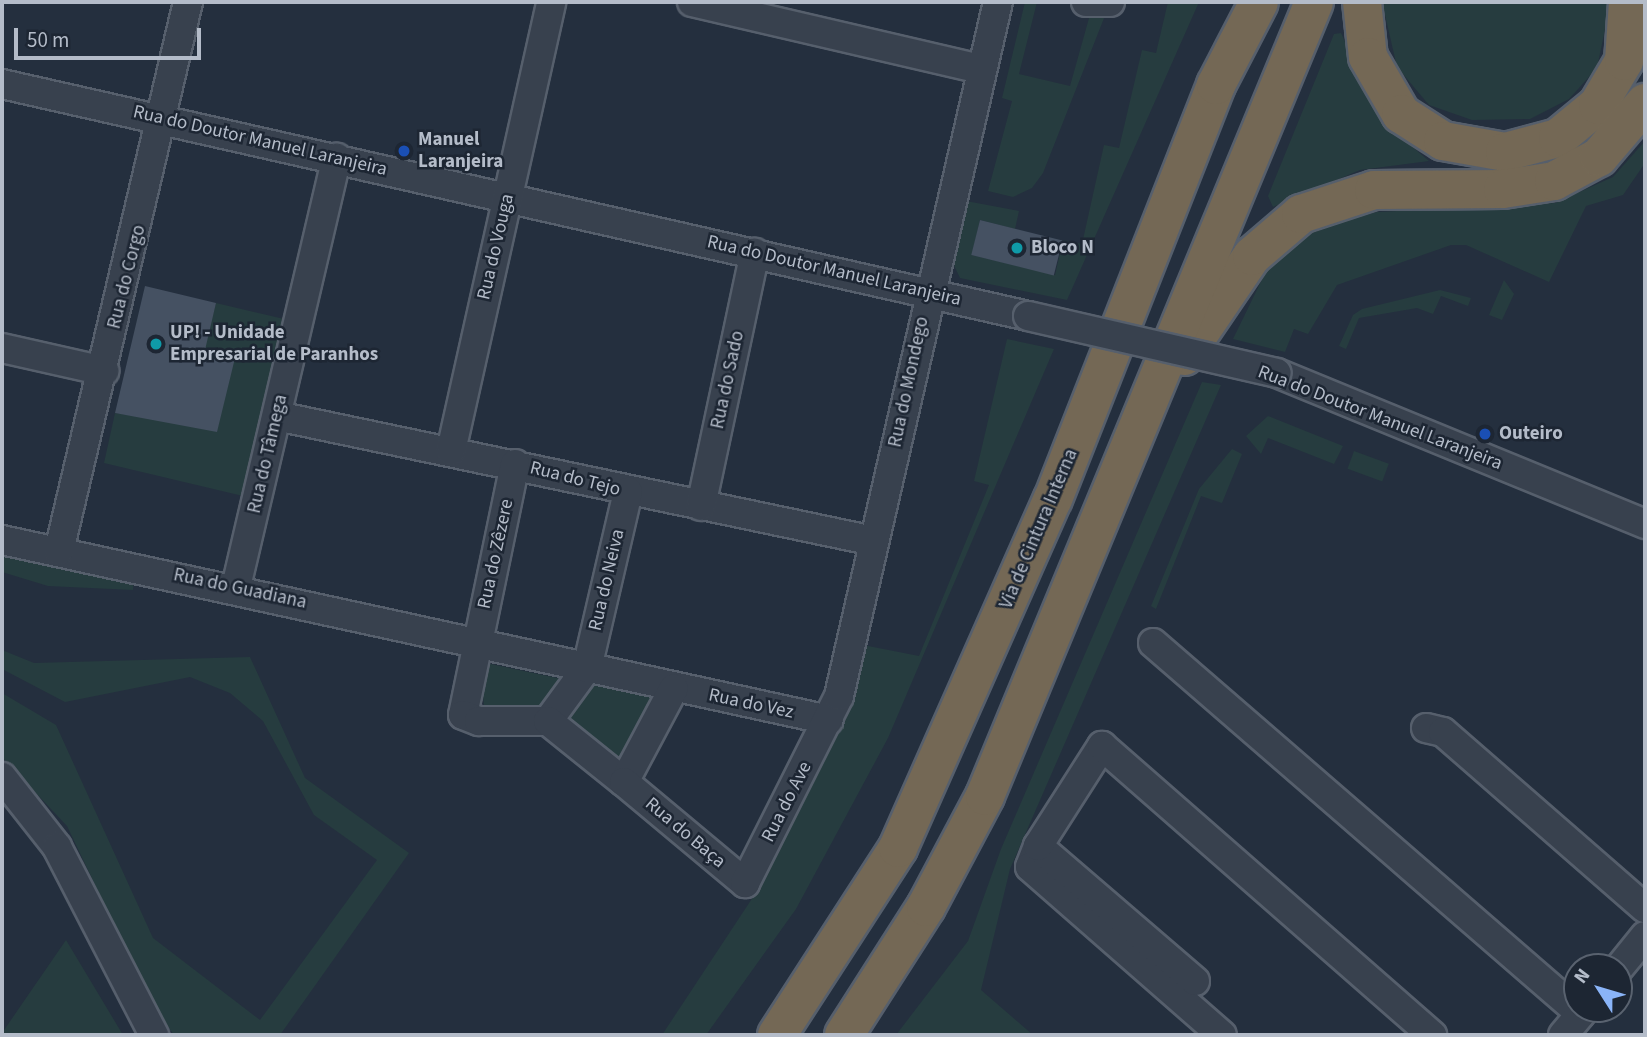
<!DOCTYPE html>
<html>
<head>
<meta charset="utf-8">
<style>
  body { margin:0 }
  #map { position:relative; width:1647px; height:1037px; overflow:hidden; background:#242f3e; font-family:"Source Sans 3",sans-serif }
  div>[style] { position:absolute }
  .green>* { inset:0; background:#263c3f; transform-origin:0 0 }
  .building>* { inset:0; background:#455162; transform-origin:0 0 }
  .roads { filter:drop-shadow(2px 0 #565f6c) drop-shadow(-2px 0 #565f6c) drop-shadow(0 2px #565f6c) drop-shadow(0 -2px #565f6c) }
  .minor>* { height:28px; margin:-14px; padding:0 14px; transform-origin:14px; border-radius:14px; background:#38414e }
  .motorway>* { height:38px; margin:-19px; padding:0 19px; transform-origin:19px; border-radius:19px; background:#746855 }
  .bridges { filter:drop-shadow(2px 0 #565f6c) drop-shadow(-2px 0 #565f6c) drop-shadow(0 2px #565f6c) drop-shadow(0 -2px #565f6c) }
  .minor-bridge>* { height:28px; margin:-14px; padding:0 14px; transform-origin:14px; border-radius:14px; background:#38414e }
  .dots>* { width:19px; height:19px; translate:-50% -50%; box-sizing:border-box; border:4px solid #1d2633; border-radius:50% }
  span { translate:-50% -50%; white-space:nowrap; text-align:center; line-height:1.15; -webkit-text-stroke:5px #1d2633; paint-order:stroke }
  .poi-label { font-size:19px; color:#b4bcc9; font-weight:700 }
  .left { translate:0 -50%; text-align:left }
  .street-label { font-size:19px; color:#b4bcc9 }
  .frame { position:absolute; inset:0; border:4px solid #b4bcc9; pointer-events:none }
  .north { position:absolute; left:1563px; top:953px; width:70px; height:70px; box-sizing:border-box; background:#1d2633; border:2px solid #59626f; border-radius:50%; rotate:307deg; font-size:19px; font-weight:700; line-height:28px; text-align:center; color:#b4bcc9 }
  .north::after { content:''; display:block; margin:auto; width:24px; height:32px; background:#8ab4f8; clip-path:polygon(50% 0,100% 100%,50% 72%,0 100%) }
  .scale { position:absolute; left:14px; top:28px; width:187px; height:32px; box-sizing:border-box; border:4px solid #b4bcc9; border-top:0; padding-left:9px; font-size:21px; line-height:24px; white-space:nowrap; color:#b4bcc9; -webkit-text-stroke:5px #1d2633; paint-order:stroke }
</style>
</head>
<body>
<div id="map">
  <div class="green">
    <i style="clip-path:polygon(1025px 2px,1037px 2px,1019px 74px,1070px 86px,1091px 11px,1108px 8px,1043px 173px,1032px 188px,1013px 197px,988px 191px,1012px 101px,1002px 98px)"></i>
    <i style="clip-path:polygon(1168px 2px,1199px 2px,1067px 300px,960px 278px,951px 259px,966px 201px,1019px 211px,1015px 229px,980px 220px,972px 255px,1055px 275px,1063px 240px,1082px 244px,1104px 145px,1119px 148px,1142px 50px,1156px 53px)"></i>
    <i style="clip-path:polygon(1382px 2px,1607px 2px,1608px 15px,1597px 68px,1569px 99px,1530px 119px,1472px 120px,1429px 105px,1397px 67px)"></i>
    <i style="clip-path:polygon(1341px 33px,1381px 120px,1429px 161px,1360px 170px,1273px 207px,1268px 196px,1334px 34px)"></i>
    <i style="clip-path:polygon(1645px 141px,1645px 163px,1623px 195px,1586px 206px,1549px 282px,1466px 245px,1451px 245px,1337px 285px,1308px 334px,1294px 329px,1285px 352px,1233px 339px,1269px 265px,1321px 226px,1377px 212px,1555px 203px,1613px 177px)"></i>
    <i style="clip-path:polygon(1504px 280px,1514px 294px,1502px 320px,1489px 315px)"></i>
    <i style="clip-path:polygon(1440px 290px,1471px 298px,1468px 306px,1441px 296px,1433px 314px,1417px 308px,1359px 318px,1346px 349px,1339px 346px,1353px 315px,1362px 309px)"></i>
    <i style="clip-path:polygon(216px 303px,284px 319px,243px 496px,104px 463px,115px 413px,182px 423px)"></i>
    <i style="clip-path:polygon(1007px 339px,1054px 349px,888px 738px,796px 909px,706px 1035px,662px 1035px,757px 891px,806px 791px,863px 645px,919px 656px,989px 485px,974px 481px)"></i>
    <i style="clip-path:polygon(1202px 382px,1221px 385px,1010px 869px,981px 990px,1033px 1035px,896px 1035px,968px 941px,1001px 849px)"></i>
    <i style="clip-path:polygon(1268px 416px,1343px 446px,1334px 464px,1268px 438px,1261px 454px,1246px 436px)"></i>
    <i style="clip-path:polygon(1232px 449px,1242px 454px,1222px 503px,1201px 496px,1156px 609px,1151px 606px,1199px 489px)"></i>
    <i style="left:1354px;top:451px;width:37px;height:19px;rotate:20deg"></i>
    <i style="clip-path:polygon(2px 552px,134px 577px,133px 590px,48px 586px,2px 572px)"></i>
    <i style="clip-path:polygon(2px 650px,34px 663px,250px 657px,305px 778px,409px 853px,280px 1035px,174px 1035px,152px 1004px,67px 826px,2px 757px,2px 693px,56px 725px,153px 938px,260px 1020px,377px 860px,314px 815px,263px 721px,230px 693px,190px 677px,65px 702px,2px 669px)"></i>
    <i style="clip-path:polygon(481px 662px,562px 679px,541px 708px,484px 708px)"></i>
    <i style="clip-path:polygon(588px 682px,654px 698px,623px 759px,614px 762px,561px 720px)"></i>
    <i style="clip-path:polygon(66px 940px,123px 1035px,2px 1035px,2px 1033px)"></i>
  </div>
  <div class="building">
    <i style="left:980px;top:220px;width:85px;height:36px;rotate:14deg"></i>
    <i style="clip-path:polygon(145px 286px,216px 303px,205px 350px,235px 358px,217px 432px,115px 413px)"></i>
  </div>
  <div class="roads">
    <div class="minor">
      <i style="left:692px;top:2px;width:297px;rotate:13.1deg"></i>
      <i style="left:1086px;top:2px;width:24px"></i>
      <i style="left:2px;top:84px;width:1052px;rotate:12.74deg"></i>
      <i style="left:2px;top:348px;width:105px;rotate:12.7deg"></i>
      <i style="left:1277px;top:373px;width:398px;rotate:22.3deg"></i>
      <i style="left:277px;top:416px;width:610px;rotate:11.83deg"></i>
      <i style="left:451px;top:451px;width:460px;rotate:-77.4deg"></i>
      <i style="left:515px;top:464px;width:256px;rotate:101.7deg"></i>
      <i style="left:463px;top:715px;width:17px;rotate:21deg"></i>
      <i style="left:479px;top:721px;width:69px"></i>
      <i style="left:548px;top:721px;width:66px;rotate:-53.7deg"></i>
      <i style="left:587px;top:668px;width:181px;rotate:-76.9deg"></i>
      <i style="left:701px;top:506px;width:259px;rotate:-78deg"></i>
      <i style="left:2px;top:540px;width:846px;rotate:12.28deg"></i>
      <i style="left:59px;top:551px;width:564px;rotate:-76.78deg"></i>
      <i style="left:236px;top:587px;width:441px;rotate:-76.8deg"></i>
      <i style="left:1153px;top:643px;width:566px;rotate:40.92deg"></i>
      <i style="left:548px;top:721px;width:97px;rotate:38.8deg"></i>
      <i style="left:624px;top:782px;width:106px;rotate:-62deg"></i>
      <i style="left:1426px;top:728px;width:17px;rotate:13deg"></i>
      <i style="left:1443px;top:732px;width:268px;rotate:41.1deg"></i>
      <i style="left:2px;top:777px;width:89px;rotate:51.8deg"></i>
      <i style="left:57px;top:847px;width:212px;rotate:62.7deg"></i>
      <i style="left:624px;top:782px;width:158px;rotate:39.9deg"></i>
      <i style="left:745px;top:883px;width:209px;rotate:-63.3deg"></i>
      <i style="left:839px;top:696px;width:712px;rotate:-77.1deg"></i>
      <i style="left:1038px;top:846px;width:22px;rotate:111deg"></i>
      <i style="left:1030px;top:867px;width:255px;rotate:41.2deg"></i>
      <i style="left:1619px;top:968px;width:41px;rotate:-50.9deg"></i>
      <i style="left:1195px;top:981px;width:207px;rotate:-139.3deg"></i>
      <i style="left:1038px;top:846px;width:119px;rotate:-57.4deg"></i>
      <i style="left:1102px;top:746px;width:439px;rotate:41.2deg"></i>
      <i style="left:1563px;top:1035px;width:34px;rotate:-50deg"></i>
    </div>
    <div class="motorway">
      <i style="left:1362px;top:2px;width:55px;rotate:83.8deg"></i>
      <i style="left:1368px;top:57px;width:66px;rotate:59.9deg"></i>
      <i style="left:1401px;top:114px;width:50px;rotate:32.7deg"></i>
      <i style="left:1443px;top:141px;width:63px;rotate:10.1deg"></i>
      <i style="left:1505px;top:152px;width:55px;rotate:-14.8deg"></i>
      <i style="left:1558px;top:138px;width:52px;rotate:-39.5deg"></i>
      <i style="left:1598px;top:105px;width:51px;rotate:-59.4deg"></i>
      <i style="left:1624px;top:61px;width:59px;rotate:-86.1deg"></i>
      <i style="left:1184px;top:356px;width:121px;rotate:-55.8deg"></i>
      <i style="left:1252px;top:256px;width:65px;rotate:-40.6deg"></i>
      <i style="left:1301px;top:214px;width:77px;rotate:-18.2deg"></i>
      <i style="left:1374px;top:190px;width:129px;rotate:-0.4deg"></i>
      <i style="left:1503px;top:189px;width:52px;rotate:-8.9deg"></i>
      <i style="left:1554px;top:181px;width:51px;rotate:-28.1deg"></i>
      <i style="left:1599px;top:157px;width:71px;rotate:-49.6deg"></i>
      <i style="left:777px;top:1035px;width:223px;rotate:-57.1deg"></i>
      <i style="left:898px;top:848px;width:382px;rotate:-66.1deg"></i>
      <i style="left:1053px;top:499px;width:445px;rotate:-68.5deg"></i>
      <i style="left:1216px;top:85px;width:93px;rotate:-62.6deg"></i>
      <i style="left:844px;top:1035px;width:152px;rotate:-57.4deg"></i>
      <i style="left:926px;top:907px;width:126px;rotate:-62deg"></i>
      <i style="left:985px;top:796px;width:859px;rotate:-67.49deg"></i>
    </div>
  </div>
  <div class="bridges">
    <div class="minor-bridge">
      <i style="left:1028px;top:316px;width:255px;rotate:12.9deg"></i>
    </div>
  </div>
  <div class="dots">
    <i style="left:404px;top:151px;background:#1a4fb4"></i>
    <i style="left:1017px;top:248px;background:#0f9aa8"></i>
    <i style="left:156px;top:344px;background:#0f9aa8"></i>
    <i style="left:1485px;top:434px;background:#1a4fb4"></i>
  </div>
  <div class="poi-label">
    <span class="left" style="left:418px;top:151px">Manuel<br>Laranjeira</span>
    <span class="left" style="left:1031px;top:248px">Bloco N</span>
    <span class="left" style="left:170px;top:344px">UP! - Unidade<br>Empresarial de Paranhos</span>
    <span class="left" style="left:1499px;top:434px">Outeiro</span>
  </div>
  <div class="street-label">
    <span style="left:260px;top:141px;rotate:13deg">Rua do Doutor Manuel Laranjeira</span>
    <span style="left:496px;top:247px;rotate:-77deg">Rua do Vouga</span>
    <span style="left:834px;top:271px;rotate:13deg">Rua do Doutor Manuel Laranjeira</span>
    <span style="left:127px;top:277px;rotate:-76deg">Rua do Corgo</span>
    <span style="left:728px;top:380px;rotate:-78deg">Rua do Sado</span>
    <span style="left:909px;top:382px;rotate:-78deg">Rua do Mondego</span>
    <span style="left:1380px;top:418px;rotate:21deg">Rua do Doutor Manuel Laranjeira</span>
    <span style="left:268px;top:454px;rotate:-77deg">Rua do Tâmega</span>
    <span style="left:575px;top:479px;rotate:14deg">Rua do Tejo</span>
    <span style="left:1039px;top:529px;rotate:-67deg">Via de Cintura Interna</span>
    <span style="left:496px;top:554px;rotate:-78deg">Rua do Zêzere</span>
    <span style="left:607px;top:580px;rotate:-77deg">Rua do Neiva</span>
    <span style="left:240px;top:589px;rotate:12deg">Rua do Guadiana</span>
    <span style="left:751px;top:704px;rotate:12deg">Rua do Vez</span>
    <span style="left:787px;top:802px;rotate:-63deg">Rua do Ave</span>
    <span style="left:685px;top:833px;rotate:40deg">Rua do Baça</span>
  </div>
  <div class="frame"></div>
  <div class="north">N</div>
  <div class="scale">50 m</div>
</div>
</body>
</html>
